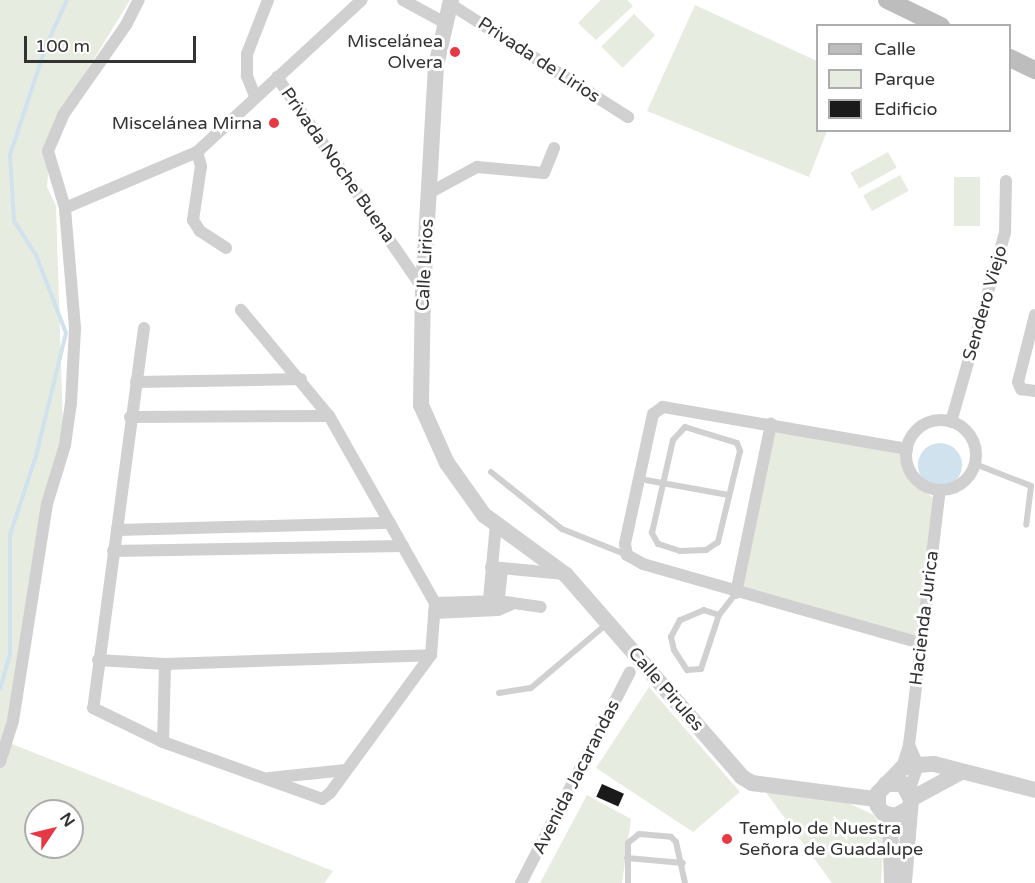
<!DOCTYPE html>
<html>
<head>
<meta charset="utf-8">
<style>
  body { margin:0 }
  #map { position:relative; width:1035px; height:883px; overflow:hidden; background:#fff; font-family:"Varela Round",sans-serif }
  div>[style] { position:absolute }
  .green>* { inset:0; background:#e6ecdf; transform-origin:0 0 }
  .water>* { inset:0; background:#cfe2ee }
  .round { border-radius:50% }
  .stream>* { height:4px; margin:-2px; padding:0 2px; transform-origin:2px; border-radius:2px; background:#cfe2ee }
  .building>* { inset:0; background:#1a1a1a; transform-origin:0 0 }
  .service>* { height:6px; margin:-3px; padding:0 3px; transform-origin:3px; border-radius:3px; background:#d0d0d0 }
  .minor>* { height:12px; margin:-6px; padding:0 6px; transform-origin:6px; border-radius:6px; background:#d0d0d0 }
  .minor>.ring { margin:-6px; padding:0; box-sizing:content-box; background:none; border:12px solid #d0d0d0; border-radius:50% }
  .tertiary>* { height:16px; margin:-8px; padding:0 8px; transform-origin:8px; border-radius:8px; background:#d0d0d0 }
  .secondary>* { height:18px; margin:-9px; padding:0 9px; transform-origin:9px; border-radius:9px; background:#bdbdbd }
  .dots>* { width:16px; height:16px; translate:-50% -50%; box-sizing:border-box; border:3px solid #fff; border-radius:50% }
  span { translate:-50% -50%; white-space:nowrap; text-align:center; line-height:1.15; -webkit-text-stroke:6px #fff; paint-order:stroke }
  .poi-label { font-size:18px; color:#333 }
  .right { translate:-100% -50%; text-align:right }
  .left { translate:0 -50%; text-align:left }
  .street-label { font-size:18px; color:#333 }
  .legend { position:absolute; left:816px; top:24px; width:195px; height:108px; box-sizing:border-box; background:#fff; border:2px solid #adadad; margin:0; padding:8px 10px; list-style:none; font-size:18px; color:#333 }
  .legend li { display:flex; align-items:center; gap:12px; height:30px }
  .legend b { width:30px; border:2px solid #adadad }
  .north { position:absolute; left:24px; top:799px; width:60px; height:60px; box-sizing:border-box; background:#fff; border:2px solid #adadad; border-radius:50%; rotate:55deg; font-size:16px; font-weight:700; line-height:24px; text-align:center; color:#333 }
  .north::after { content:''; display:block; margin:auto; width:21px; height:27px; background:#e63946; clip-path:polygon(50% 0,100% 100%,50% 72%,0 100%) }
  .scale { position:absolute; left:24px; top:36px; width:172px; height:27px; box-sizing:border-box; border:3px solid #333; border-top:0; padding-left:8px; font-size:18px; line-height:21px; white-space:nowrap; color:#333; -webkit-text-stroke:4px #fff; paint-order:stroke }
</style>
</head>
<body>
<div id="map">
  <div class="green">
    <i style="clip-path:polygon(evenodd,0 0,130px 0,86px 72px,50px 150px,47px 187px,56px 206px,63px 427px,7px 742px,333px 871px,324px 883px,0 883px,0 0,36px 811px,72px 811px,72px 847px,36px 847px,36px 811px)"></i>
    <i style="clip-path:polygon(601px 0,627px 0,633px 6px,596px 40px,578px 23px)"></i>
    <i style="clip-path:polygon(695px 5px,817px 61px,818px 130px,827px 131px,809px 177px,647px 111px)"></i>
    <i style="left:634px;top:14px;width:30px;height:46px;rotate:45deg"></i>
    <i style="left:888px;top:152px;width:18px;height:43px;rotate:61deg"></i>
    <i style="left:900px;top:175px;width:18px;height:42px;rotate:61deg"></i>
    <i style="left:954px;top:177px;width:26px;height:49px"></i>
    <i style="clip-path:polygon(774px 430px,900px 454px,913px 485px,934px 498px,918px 638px,742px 588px)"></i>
    <i style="clip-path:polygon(649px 687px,740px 792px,693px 832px,596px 768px)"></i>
    <i style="clip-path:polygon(765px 791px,846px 802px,874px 815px,884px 831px,881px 883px,832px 883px)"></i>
    <i style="clip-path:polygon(587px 795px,631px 819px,622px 883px,540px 883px)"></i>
  </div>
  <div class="water">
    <i class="round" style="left:918px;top:443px;width:44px;height:44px"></i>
  </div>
  <div class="stream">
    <i style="left:0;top:689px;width:37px;rotate:-74deg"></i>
    <i style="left:10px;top:653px;width:118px;rotate:-90deg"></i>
    <i style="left:10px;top:535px;width:83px;rotate:-71.8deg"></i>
    <i style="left:36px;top:456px;width:127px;rotate:-76.3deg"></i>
    <i style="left:66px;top:333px;width:84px;rotate:-111deg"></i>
    <i style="left:36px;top:255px;width:40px;rotate:-122.9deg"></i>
    <i style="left:14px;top:221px;width:66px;rotate:-93.5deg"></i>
    <i style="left:10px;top:155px;width:115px;rotate:-71.7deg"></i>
    <i style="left:46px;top:46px;width:51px;rotate:-65.5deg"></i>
  </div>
  <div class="building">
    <i style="left:602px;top:784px;width:24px;height:14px;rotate:24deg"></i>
  </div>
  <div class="service">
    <i style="left:685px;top:427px;width:54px;rotate:17.1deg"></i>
    <i style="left:737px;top:443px;width:9px;rotate:69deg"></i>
    <i style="left:740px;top:451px;width:94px;rotate:103.6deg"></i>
    <i style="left:718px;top:542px;width:14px;rotate:146deg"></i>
    <i style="left:706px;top:550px;width:26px;rotate:178deg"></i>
    <i style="left:680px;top:551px;width:23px;rotate:-162deg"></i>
    <i style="left:658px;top:544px;width:13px;rotate:-119deg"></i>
    <i style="left:652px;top:533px;width:95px;rotate:-77.3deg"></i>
    <i style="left:673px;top:440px;width:18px;rotate:-47deg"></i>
    <i style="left:975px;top:464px;width:60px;rotate:21.4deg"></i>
    <i style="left:1031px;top:486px;width:39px;rotate:97deg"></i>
    <i style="left:491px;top:472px;width:91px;rotate:38.8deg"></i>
    <i style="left:562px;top:529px;width:70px;rotate:21.8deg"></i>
    <i style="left:640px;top:479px;width:90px;rotate:10.2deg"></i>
    <i style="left:719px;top:615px;width:16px;rotate:-162deg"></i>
    <i style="left:704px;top:610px;width:26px;rotate:157deg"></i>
    <i style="left:680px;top:620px;width:19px;rotate:118deg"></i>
    <i style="left:671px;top:637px;width:13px;rotate:77deg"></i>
    <i style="left:674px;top:650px;width:24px;rotate:57deg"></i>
    <i style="left:687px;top:670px;width:14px;rotate:-4deg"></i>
    <i style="left:701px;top:669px;width:57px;rotate:-71.6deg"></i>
    <i style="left:719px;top:615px;width:28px;rotate:-52deg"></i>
    <i style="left:499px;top:693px;width:32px;rotate:-9deg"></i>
    <i style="left:531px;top:688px;width:101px;rotate:-40.2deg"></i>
    <i style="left:627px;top:858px;width:56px;rotate:5.1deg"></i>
    <i style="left:628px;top:883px;width:40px;rotate:-90deg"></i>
    <i style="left:628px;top:843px;width:14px;rotate:-39deg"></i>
    <i style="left:639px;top:834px;width:32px;rotate:5deg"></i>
    <i style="left:671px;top:837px;width:7px;rotate:45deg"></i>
    <i style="left:676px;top:842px;width:42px;rotate:77.6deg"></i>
  </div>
  <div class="minor">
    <i style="left:403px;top:0;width:48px;rotate:28.7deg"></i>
    <i style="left:450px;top:4px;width:211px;rotate:32.4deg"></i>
    <i style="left:277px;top:77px;width:257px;rotate:55.4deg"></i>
    <i style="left:255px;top:96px;width:22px;rotate:-112deg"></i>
    <i style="left:247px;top:76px;width:22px;rotate:-90deg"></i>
    <i style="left:247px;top:54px;width:58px;rotate:-68.7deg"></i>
    <i style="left:197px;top:152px;width:15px;rotate:74deg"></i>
    <i style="left:201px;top:166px;width:55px;rotate:98.4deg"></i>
    <i style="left:193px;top:220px;width:13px;rotate:58deg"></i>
    <i style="left:200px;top:231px;width:31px;rotate:33deg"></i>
    <i style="left:429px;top:193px;width:55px;rotate:-28.4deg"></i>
    <i style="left:477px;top:167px;width:67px;rotate:5.1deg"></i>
    <i style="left:544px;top:173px;width:27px;rotate:-68deg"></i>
    <i style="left:65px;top:208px;width:143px;rotate:-23deg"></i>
    <i style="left:197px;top:152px;width:224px;rotate:-42.7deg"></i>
    <i style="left:1035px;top:315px;width:69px;rotate:104.2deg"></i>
    <i style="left:1018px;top:382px;width:8px;rotate:67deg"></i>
    <i style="left:1021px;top:389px;width:14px;rotate:8deg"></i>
    <i style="left:144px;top:328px;width:383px;rotate:97.6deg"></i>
    <i style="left:93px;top:708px;width:78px;rotate:25.9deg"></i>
    <i style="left:163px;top:742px;width:169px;rotate:19.7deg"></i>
    <i style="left:322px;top:799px;width:10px;rotate:-37deg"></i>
    <i style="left:330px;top:793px;width:171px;rotate:-53.8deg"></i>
    <i style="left:431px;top:655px;width:52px;rotate:-85.6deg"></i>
    <i style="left:435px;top:603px;width:215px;rotate:-119.5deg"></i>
    <i style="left:329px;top:416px;width:138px;rotate:-129.7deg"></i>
    <i style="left:136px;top:382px;width:165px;rotate:-1deg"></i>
    <i style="left:130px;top:417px;width:199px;rotate:-0.3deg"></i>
    <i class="ring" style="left:906px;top:420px;width:58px;height:58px"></i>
    <i style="left:951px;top:422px;width:197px;rotate:-74.1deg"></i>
    <i style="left:1005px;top:233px;width:52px;rotate:-88.9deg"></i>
    <i style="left:907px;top:449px;width:248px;rotate:-170.2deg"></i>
    <i style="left:663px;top:407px;width:12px;rotate:145deg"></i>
    <i style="left:653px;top:414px;width:133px;rotate:102.2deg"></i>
    <i style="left:625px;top:544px;width:11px;rotate:80deg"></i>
    <i style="left:627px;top:555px;width:18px;rotate:29deg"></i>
    <i style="left:643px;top:564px;width:289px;rotate:15.9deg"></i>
    <i style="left:117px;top:530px;width:273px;rotate:-1.5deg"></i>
    <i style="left:113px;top:551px;width:290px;rotate:-1deg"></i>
    <i style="left:491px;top:567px;width:74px;rotate:5.4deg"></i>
    <i style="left:736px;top:593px;width:173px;rotate:-78.3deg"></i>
    <i style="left:435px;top:603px;width:64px;rotate:-1.8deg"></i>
    <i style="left:499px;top:601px;width:42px;rotate:8.1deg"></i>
    <i style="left:498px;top:607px;width:37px;rotate:-84deg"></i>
    <i style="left:488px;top:610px;width:86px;rotate:-84.7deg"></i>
    <i style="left:434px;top:613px;width:64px;rotate:-2.7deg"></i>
    <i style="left:498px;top:610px;width:13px;rotate:-23deg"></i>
    <i style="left:98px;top:660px;width:67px;rotate:3.4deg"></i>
    <i style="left:165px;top:664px;width:266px;rotate:-1.9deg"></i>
    <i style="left:163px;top:742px;width:78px;rotate:-88.5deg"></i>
    <i style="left:909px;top:745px;width:22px;rotate:66deg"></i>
    <i style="left:918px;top:765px;width:28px;rotate:109deg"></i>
    <i style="left:0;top:762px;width:43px;rotate:-72.4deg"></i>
    <i style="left:13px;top:721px;width:220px;rotate:-81.1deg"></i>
    <i style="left:47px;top:504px;width:62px;rotate:-73deg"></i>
    <i style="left:65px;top:445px;width:42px;rotate:-81.9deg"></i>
    <i style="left:71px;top:403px;width:75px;rotate:-86.9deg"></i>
    <i style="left:75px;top:328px;width:120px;rotate:-94.8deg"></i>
    <i style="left:65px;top:208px;width:59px;rotate:-106.6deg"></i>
    <i style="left:48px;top:151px;width:39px;rotate:-67deg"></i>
    <i style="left:63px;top:115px;width:110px;rotate:-55deg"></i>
    <i style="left:126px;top:25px;width:28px;rotate:-63deg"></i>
    <i style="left:902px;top:768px;width:24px;rotate:-73deg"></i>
    <i style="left:909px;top:745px;width:257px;rotate:-83.1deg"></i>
    <i style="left:269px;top:778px;width:77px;rotate:-5.9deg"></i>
    <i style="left:521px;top:883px;width:237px;rotate:-62.7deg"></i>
  </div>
  <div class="tertiary">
    <i style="left:451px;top:0;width:68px;rotate:102.8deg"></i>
    <i style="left:436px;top:66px;width:223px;rotate:93.3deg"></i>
    <i style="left:423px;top:289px;width:116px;rotate:91deg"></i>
    <i style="left:421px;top:405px;width:64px;rotate:65.9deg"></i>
    <i style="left:447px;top:463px;width:64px;rotate:54.6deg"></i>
    <i style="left:484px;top:515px;width:102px;rotate:36.2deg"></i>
    <i style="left:566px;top:575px;width:268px;rotate:48.9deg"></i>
    <i style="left:742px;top:777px;width:12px;rotate:31deg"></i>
    <i style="left:752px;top:783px;width:125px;rotate:7.4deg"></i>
    <i style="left:886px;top:784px;width:17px"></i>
    <i style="left:903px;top:784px;width:17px;rotate:62deg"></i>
    <i style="left:911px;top:799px;width:84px;rotate:94.8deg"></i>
    <i style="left:911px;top:799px;width:57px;rotate:-28.4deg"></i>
    <i style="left:908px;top:809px;width:15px;rotate:152deg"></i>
    <i style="left:895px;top:816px;width:12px;rotate:-166deg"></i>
    <i style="left:883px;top:813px;width:9px;rotate:-126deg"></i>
    <i style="left:878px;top:806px;width:13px;rotate:-90deg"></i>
    <i style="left:878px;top:793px;width:35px;rotate:-46deg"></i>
    <i style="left:902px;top:768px;width:16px;rotate:-11deg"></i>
    <i style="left:918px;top:765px;width:16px;rotate:-4deg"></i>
    <i style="left:934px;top:764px;width:104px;rotate:14.4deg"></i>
    <i style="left:890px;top:816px;width:67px;rotate:88.3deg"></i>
  </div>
  <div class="secondary">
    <i style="left:887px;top:0;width:60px;rotate:25.7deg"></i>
    <i style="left:1010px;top:58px;width:28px;rotate:26deg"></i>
  </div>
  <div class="dots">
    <i style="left:455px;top:52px;background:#e63946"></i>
    <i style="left:274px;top:123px;background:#e63946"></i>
    <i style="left:727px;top:839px;background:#e63946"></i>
  </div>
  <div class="poi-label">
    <span class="right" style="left:443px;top:52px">Miscelánea<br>Olvera</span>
    <span class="right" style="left:262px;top:123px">Miscelánea Mirna</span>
    <span class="left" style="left:739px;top:839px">Templo de Nuestra<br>Señora de Guadalupe</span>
  </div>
  <div class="street-label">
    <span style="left:539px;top:60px;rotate:33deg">Privada de Lirios</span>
    <span style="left:338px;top:165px;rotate:55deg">Privada Noche Buena</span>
    <span style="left:425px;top:265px;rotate:-87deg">Calle Lirios</span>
    <span style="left:985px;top:303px;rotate:-74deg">Sendero Viejo</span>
    <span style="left:924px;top:618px;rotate:-83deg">Hacienda Jurica</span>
    <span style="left:666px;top:689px;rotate:49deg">Calle Pirules</span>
    <span style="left:576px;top:777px;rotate:-63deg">Avenida Jacarandas</span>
  </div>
  <ul class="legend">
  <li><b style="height:8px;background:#bdbdbd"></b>Calle</li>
  <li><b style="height:16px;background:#e6ecdf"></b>Parque</li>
  <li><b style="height:16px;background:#1a1a1a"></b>Edificio</li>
  </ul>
  <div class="north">N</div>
  <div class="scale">100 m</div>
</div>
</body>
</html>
